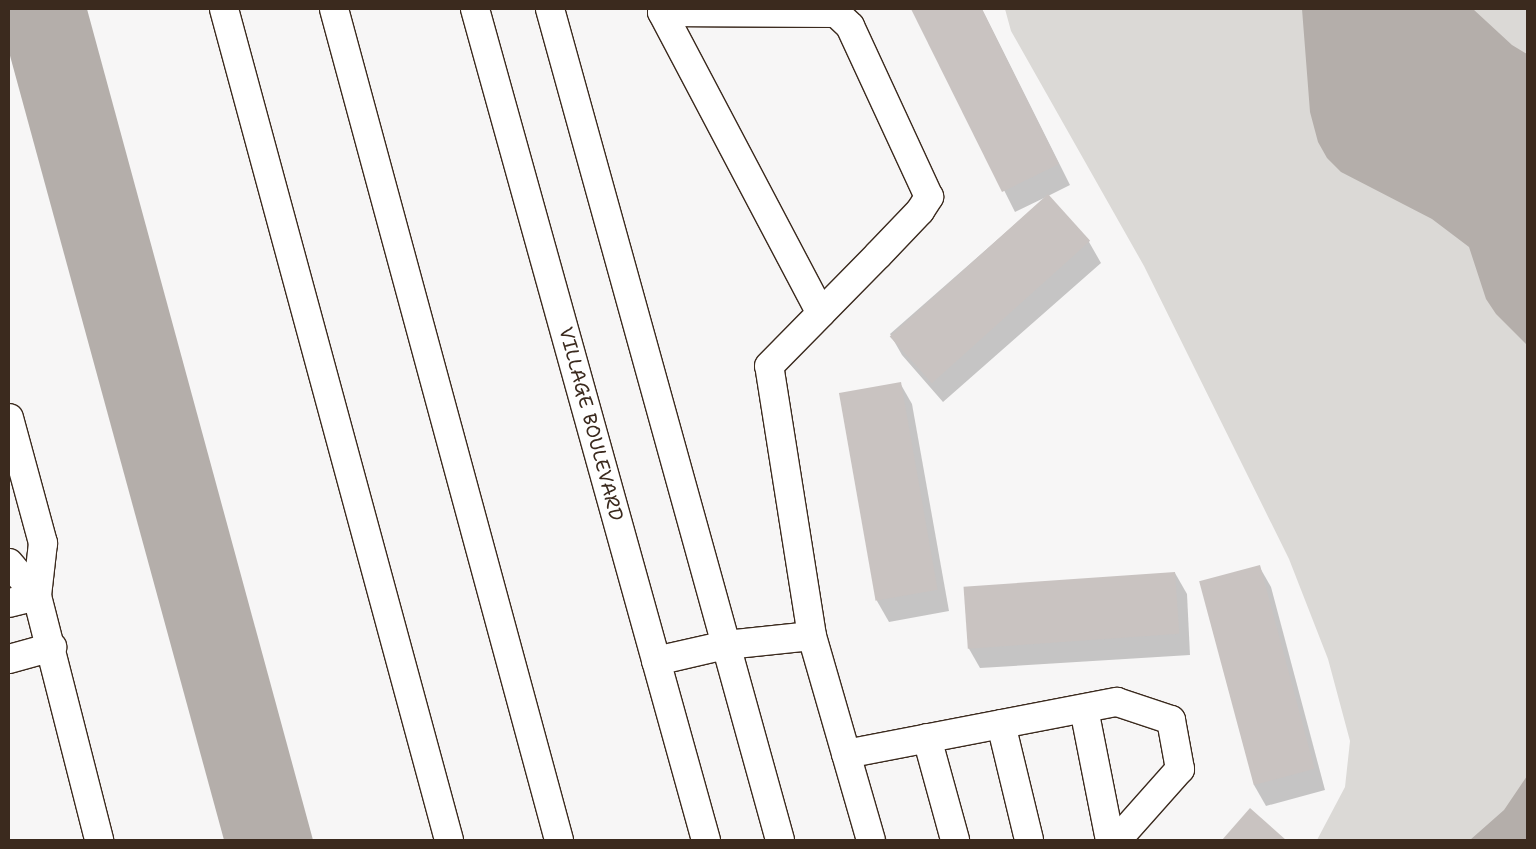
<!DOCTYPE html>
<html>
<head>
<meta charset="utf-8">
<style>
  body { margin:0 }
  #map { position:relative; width:1536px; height:849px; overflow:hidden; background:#f7f6f6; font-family:"Shantell Sans",sans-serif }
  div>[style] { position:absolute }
  .green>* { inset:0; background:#dbd9d6 }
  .water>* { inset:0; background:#b4aeaa }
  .shadow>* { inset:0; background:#0003 }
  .building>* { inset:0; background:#c9c3c1; transform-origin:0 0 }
  .roads { filter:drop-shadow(1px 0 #3b2a1e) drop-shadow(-1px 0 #3b2a1e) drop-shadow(0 1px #3b2a1e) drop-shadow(0 -1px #3b2a1e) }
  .minor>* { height:28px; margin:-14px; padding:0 14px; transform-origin:14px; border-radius:14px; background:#fff }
  .highway>* { height:28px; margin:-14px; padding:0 14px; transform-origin:14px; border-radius:14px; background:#fff }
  span { translate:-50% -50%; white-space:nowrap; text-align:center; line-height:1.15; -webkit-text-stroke:4.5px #fff; paint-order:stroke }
  .street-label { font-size:19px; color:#3b2a1e }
  .frame { position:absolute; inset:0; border:10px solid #3b2a1e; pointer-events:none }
</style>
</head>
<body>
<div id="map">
  <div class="green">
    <i style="clip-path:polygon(1005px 9px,1527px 9px,1527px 840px,1317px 840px,1345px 787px,1350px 741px,1328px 659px,1289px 559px,1144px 266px,1011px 31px)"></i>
  </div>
  <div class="water">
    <i style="clip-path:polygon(9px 9px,87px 9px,313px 840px,224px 840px,9px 52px)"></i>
    <i style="clip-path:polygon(1302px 9px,1473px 9px,1512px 45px,1527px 54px,1527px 345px,1496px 314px,1486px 299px,1469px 247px,1432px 219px,1341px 172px,1327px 158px,1318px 142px,1310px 112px)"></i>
    <i style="clip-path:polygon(1527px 776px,1527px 840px,1470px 840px,1504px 810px)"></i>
  </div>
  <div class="shadow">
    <i style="clip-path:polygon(913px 9px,982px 9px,1070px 185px,1048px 196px,1089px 242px,1101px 263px,943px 402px,902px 355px,890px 334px,1046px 197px,1015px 212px)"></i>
    <i style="clip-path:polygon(900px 383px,912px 404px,949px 611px,889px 622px,877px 601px)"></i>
    <i style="clip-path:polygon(1259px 566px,1271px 587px,1325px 790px,1266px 806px,1254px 785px)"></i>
    <i style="clip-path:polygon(1175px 573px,1187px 594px,1190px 655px,980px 668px,968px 647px)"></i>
    <i style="clip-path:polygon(1250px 810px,1284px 840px,1223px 840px)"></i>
  </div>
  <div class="building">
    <i style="clip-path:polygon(911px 9px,982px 9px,1059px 164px,1002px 192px)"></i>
    <i style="left:1048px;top:194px;width:63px;height:213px;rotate:48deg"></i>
    <i style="left:901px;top:382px;width:211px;height:63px;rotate:80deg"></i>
    <i style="left:1260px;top:565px;width:211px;height:63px;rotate:75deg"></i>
    <i style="left:1175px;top:572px;width:62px;height:212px;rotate:86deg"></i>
    <i style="clip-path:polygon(1250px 808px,1286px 840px,1222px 840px)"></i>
  </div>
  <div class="roads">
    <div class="minor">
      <i style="left:475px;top:9px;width:863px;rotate:74.47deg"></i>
      <i style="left:550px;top:9px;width:862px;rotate:74.53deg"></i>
      <i style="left:9px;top:418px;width:130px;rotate:74.8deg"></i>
      <i style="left:43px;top:543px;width:53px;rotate:96.5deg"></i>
      <i style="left:37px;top:596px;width:252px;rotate:75.7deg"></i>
      <i style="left:9px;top:563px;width:43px;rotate:49.7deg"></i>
      <i style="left:9px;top:603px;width:29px;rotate:-14deg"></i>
      <i style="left:812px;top:636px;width:273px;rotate:-99deg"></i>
      <i style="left:769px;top:366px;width:74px;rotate:-45.5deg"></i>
      <i style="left:821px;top:313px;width:81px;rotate:-45.5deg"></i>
      <i style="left:878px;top:255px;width:61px;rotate:-46.3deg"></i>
      <i style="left:920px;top:211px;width:17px;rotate:-57deg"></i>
      <i style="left:929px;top:197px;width:188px;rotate:-114.8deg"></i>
      <i style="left:850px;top:26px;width:19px;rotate:-137deg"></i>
      <i style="left:836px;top:13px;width:174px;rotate:-179.7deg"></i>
      <i style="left:662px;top:12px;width:340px;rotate:62.2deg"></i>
      <i style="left:9px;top:659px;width:45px;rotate:-15.6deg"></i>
      <i style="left:656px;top:661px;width:72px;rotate:-12.9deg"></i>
      <i style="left:726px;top:645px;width:86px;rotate:-6deg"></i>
      <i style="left:812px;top:636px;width:212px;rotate:73.9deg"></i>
      <i style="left:1084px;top:709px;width:134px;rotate:78.8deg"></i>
      <i style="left:1001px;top:724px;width:119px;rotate:76.4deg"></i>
      <i style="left:927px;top:738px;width:106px;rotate:74.6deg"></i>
      <i style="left:846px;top:754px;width:276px;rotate:-10.9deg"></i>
      <i style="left:1117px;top:702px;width:57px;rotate:18.4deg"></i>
      <i style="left:1171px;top:720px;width:50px;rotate:79.6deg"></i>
      <i style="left:1180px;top:769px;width:95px;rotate:131.6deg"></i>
    </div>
    <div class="highway">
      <i style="left:224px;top:9px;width:861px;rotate:74.85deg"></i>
      <i style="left:334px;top:9px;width:861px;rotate:74.85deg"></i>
    </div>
  </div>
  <div class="street-label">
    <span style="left:591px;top:424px;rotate:75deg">VILLAGE BOULEVARD</span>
  </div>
  <div class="frame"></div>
</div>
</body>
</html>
